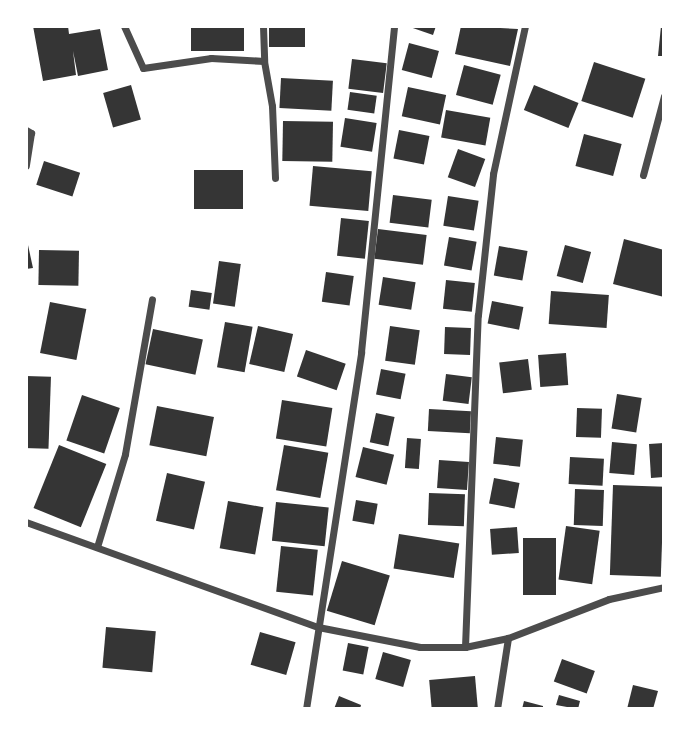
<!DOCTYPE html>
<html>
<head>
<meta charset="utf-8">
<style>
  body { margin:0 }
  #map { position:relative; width:690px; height:735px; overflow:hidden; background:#fff; font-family:"PT Sans Narrow",sans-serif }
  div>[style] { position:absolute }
  .building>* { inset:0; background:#353535; transform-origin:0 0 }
  .minor>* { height:7px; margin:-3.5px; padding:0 3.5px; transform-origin:3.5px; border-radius:3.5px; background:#4c4c4c }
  span { translate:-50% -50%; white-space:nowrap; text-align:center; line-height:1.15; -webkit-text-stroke:5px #fff; paint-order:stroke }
  .frame { position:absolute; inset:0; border:28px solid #fff; pointer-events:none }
</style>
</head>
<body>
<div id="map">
  <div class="building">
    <i style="clip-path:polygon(33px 26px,68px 26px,69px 34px,100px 29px,108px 70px,78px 76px,73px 51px,76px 75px,43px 81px)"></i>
    <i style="left:191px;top:26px;width:53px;height:25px"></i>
    <i style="left:269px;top:26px;width:36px;height:21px"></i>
    <i style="clip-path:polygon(407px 26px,436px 26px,433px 35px)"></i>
    <i style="clip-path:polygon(461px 26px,518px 29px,510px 66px,455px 54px)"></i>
    <i style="clip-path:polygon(661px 26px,664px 26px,664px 56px,658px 56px)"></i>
    <i style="left:409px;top:43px;width:31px;height:28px;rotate:15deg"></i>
    <i style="left:352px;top:59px;width:35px;height:30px;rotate:7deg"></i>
    <i style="left:594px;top:62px;width:54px;height:41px;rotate:18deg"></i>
    <i style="left:464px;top:65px;width:38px;height:31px;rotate:15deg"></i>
    <i style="left:281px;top:78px;width:52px;height:30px;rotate:3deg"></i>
    <i style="left:131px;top:85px;width:36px;height:29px;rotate:74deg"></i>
    <i style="left:534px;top:85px;width:48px;height:27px;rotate:22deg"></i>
    <i style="left:408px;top:87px;width:39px;height:30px;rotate:12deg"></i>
    <i style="left:350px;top:92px;width:27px;height:18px;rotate:8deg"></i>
    <i style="left:446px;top:110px;width:45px;height:28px;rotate:10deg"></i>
    <i style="left:345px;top:118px;width:32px;height:29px;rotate:9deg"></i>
    <i style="left:283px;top:121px;width:50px;height:40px;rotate:1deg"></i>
    <i style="left:399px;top:130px;width:31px;height:29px;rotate:11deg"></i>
    <i style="left:584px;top:134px;width:39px;height:33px;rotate:15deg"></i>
    <i style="left:458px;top:149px;width:29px;height:30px;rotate:20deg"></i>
    <i style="left:44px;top:161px;width:38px;height:25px;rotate:18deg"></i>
    <i style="left:313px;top:166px;width:59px;height:40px;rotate:5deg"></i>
    <i style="left:194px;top:170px;width:49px;height:39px"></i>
    <i style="left:393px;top:195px;width:39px;height:28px;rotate:7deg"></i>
    <i style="left:448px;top:196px;width:31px;height:30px;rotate:9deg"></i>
    <i style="left:341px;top:218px;width:28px;height:38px;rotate:6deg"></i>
    <i style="left:378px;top:229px;width:49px;height:30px;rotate:7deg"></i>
    <i style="clip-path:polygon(26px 236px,33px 268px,26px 269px)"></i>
    <i style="left:449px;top:237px;width:28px;height:29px;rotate:10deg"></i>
    <i style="clip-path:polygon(624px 239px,664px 250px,664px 297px,613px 284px)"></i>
    <i style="left:565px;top:245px;width:27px;height:32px;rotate:15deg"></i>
    <i style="left:499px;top:246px;width:29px;height:30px;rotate:10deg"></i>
    <i style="left:39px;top:250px;width:40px;height:35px;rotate:1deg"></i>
    <i style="left:219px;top:261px;width:22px;height:43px;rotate:8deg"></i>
    <i style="left:326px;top:272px;width:28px;height:30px;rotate:8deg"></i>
    <i style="left:383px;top:277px;width:33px;height:28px;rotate:9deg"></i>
    <i style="left:446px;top:280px;width:29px;height:29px;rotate:6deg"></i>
    <i style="left:191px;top:290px;width:21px;height:17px;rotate:8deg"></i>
    <i style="left:551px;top:291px;width:58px;height:33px;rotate:4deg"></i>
    <i style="left:492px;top:301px;width:32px;height:23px;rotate:11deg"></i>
    <i style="left:50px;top:302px;width:37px;height:52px;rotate:11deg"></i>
    <i style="left:225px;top:322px;width:28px;height:46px;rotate:10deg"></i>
    <i style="left:258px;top:326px;width:36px;height:39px;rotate:13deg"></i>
    <i style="left:390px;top:326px;width:30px;height:35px;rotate:8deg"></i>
    <i style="left:445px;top:327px;width:26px;height:27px;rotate:2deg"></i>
    <i style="left:153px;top:329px;width:51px;height:36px;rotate:12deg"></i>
    <i style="left:306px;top:350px;width:42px;height:28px;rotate:19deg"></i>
    <i style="left:566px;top:353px;width:32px;height:28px;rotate:86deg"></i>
    <i style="left:528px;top:359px;width:31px;height:29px;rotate:83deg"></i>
    <i style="left:381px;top:369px;width:25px;height:26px;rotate:11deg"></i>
    <i style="left:446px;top:374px;width:26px;height:27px;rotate:7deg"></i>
    <i style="left:26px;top:376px;width:25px;height:72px;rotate:2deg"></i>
    <i style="left:617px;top:394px;width:25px;height:35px;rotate:9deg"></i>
    <i style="left:82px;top:395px;width:40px;height:48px;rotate:19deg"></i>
    <i style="left:282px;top:400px;width:51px;height:39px;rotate:9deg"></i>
    <i style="left:157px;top:406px;width:58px;height:40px;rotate:11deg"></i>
    <i style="left:577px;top:408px;width:25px;height:29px;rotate:2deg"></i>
    <i style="left:429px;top:409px;width:42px;height:22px;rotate:3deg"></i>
    <i style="left:376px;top:413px;width:19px;height:30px;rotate:12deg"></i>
    <i style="left:496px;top:437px;width:27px;height:27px;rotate:6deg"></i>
    <i style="left:407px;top:438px;width:14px;height:30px;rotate:4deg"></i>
    <i style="left:612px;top:442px;width:25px;height:31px;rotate:5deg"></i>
    <i style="clip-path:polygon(664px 443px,664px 477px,651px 478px,649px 444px)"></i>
    <i style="left:59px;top:445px;width:51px;height:68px;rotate:22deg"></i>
    <i style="left:284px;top:445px;width:45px;height:46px;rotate:10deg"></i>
    <i style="left:363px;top:447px;width:32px;height:31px;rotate:14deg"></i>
    <i style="left:570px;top:457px;width:34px;height:27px;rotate:3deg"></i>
    <i style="left:439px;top:460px;width:30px;height:28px;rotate:4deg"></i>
    <i style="left:167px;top:473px;width:39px;height:49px;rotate:13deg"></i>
    <i style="left:494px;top:478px;width:26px;height:26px;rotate:11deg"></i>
    <i style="left:613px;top:485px;width:51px;height:90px;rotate:2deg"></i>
    <i style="left:575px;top:489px;width:29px;height:36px;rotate:2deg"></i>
    <i style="left:429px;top:493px;width:36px;height:32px;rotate:2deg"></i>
    <i style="left:356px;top:500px;width:22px;height:21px;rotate:10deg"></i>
    <i style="left:228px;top:501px;width:36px;height:48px;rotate:10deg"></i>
    <i style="left:276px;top:502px;width:53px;height:39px;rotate:6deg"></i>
    <i style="left:566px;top:526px;width:34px;height:54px;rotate:8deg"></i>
    <i style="left:517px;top:527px;width:26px;height:27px;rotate:86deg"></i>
    <i style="left:399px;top:534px;width:61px;height:35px;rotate:9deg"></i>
    <i style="left:523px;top:538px;width:33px;height:57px"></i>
    <i style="left:281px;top:546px;width:37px;height:46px;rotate:6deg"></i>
    <i style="left:342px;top:561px;width:50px;height:52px;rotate:17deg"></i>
    <i style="left:106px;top:627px;width:50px;height:41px;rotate:5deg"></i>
    <i style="left:260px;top:632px;width:37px;height:34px;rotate:16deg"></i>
    <i style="left:348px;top:643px;width:21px;height:28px;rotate:11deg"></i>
    <i style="left:383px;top:652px;width:29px;height:28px;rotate:16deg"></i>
    <i style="left:562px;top:659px;width:35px;height:24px;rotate:20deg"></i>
    <i style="left:475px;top:676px;width:33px;height:46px;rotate:85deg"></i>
    <i style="clip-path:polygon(633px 685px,658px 691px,653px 709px,627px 709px)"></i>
    <i style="clip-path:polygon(559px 695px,580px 701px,578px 709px,556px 705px)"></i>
    <i style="clip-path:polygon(339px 696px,361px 705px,360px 709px,334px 709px)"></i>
    <i style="clip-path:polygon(524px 701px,543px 706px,543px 709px,522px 709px)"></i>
  </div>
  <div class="minor">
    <i style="left:124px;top:26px;width:46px;rotate:65.7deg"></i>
    <i style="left:143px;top:68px;width:69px;rotate:-8.4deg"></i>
    <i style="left:211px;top:58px;width:53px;rotate:3.2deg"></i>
    <i style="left:264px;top:61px;width:46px;rotate:79.9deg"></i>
    <i style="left:272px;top:106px;width:72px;rotate:87.6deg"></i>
    <i style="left:263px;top:26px;width:35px;rotate:88deg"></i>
    <i style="left:26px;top:130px;width:6px;rotate:31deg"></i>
    <i style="left:31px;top:133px;width:33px;rotate:99deg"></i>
    <i style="left:643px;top:175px;width:82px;rotate:-75.1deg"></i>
    <i style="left:26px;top:522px;width:310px;rotate:19.8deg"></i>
    <i style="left:318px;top:627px;width:104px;rotate:11.1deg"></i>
    <i style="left:420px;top:647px;width:45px"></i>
    <i style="left:465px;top:647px;width:44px;rotate:-11.8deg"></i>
    <i style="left:508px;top:638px;width:108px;rotate:-21.1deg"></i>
    <i style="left:609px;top:599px;width:56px;rotate:-12.3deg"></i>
    <i style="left:97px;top:547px;width:97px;rotate:-73.2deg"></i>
    <i style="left:125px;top:454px;width:157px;rotate:-80.1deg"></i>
    <i style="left:465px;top:647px;width:332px;rotate:-87.8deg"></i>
    <i style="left:478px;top:315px;width:142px;rotate:-83.9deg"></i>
    <i style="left:493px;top:174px;width:151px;rotate:-77.8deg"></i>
    <i style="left:306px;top:709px;width:361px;rotate:-81.2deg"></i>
    <i style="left:361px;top:352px;width:328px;rotate:-84.2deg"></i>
    <i style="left:497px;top:709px;width:72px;rotate:-81.2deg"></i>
  </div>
  <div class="frame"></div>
</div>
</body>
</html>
